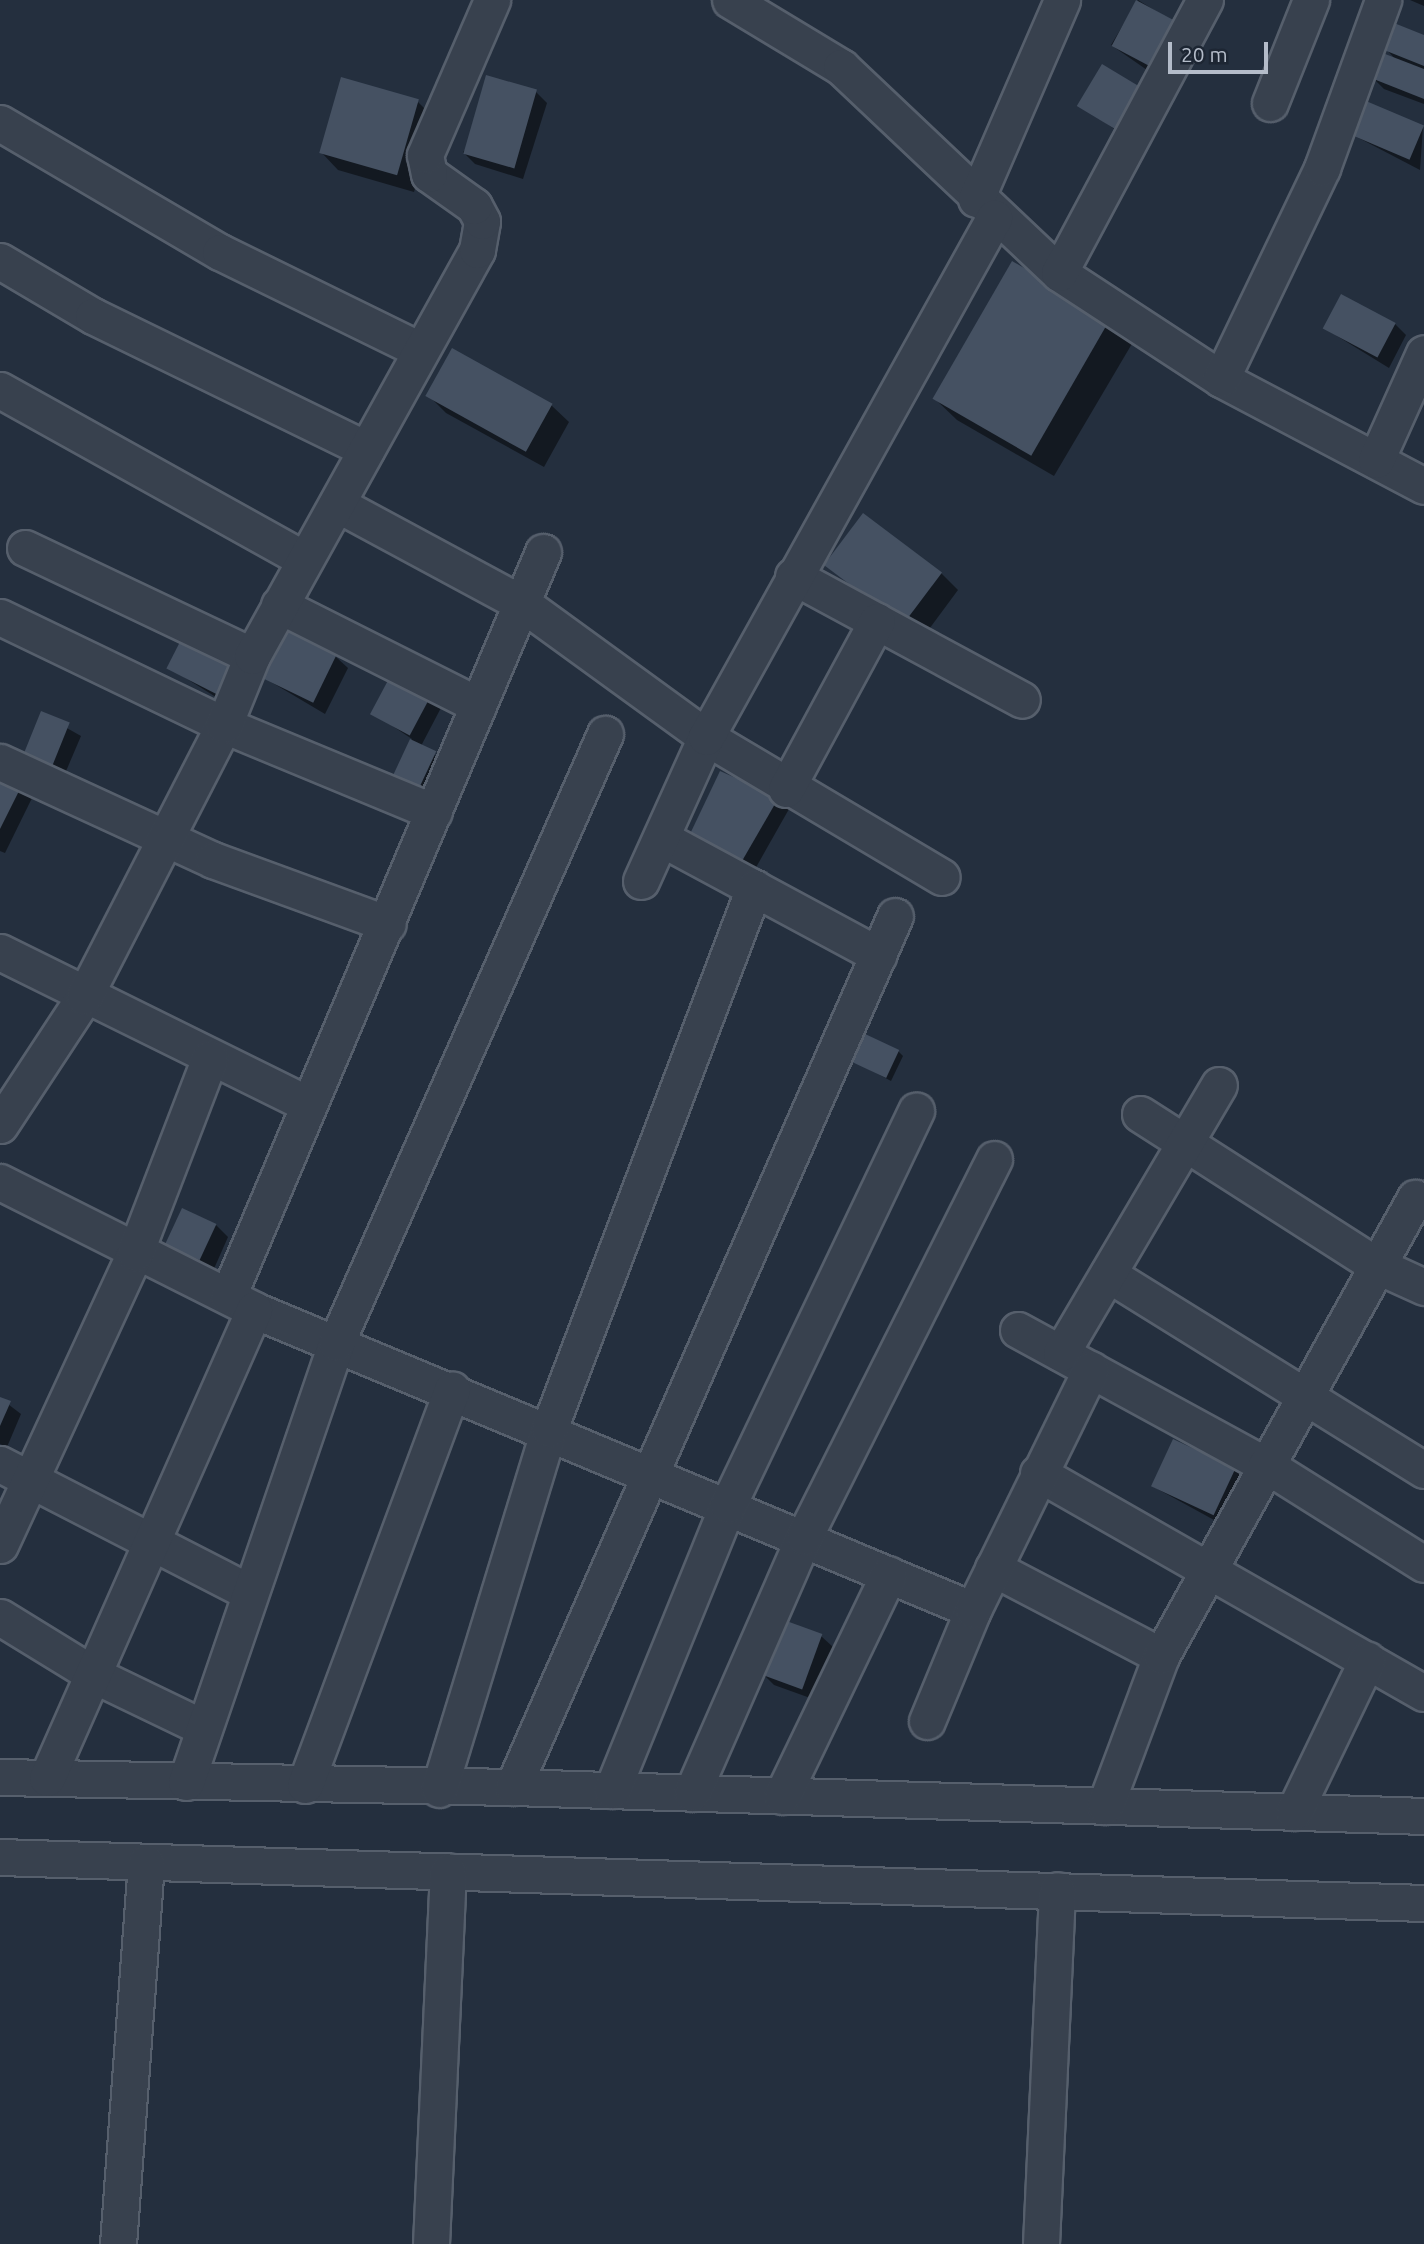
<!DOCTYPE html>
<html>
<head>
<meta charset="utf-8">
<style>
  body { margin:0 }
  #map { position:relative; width:1424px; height:2244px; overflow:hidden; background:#242f3e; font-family:Ubuntu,sans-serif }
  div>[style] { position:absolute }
  .shadow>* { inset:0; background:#0007 }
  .building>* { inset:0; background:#455162; transform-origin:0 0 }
  .roads { filter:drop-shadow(2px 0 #565f6c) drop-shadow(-2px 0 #565f6c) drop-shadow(0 2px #565f6c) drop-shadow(0 -2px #565f6c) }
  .minor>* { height:35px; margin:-17.5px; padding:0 17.5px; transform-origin:17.5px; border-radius:17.5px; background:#38414e }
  span { translate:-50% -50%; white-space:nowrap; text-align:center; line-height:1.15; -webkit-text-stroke:5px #1d2633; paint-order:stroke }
  .scale { position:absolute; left:1168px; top:42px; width:100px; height:32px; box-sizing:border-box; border:4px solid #b4bcc9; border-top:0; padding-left:9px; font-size:21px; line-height:24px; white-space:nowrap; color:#b4bcc9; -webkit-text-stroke:5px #1d2633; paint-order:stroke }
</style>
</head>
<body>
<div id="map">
  <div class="shadow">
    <i style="clip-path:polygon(1138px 0,1175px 23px,1160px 79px,1111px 45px)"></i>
    <i style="clip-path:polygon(1410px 0,1424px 0,1424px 6px)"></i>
    <i style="clip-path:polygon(1424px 37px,1424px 104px,1384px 89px,1373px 78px,1396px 60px,1386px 49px)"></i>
    <i style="clip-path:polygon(1141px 90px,1130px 140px,1080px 105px)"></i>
    <i style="clip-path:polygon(536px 92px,547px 103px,523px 179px,475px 164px,463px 152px)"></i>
    <i style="clip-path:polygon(418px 102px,435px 119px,414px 192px,338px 170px,321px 152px)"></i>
    <i style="clip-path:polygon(1423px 127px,1420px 170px,1353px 135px)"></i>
    <i style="clip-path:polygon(1013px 263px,1133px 342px,1054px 476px,957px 420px,934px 398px)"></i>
    <i style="clip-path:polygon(1395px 324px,1406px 335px,1389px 368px,1324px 328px)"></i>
    <i style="clip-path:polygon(428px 395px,551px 405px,569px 422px,544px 467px,446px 413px)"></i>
    <i style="clip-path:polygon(827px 565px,941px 573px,958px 590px,921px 640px)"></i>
    <i style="clip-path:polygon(336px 657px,348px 668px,325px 714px,266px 679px)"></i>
    <i style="clip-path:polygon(234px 660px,227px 704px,168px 667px)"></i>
    <i style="clip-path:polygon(394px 673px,443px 704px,421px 746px,447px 764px,429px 800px,393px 777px,412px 739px,373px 713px)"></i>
    <i style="clip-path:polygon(42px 714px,81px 736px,58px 790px,31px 778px)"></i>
    <i style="clip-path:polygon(0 774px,33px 796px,5px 853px,0 851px)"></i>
    <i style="clip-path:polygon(778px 798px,789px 809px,754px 871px,692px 833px)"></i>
    <i style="clip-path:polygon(898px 1051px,903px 1056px,891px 1081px,852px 1060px)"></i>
    <i style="clip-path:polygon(216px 1225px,228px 1237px,213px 1271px,168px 1245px)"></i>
    <i style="clip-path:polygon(0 1398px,21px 1414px,7px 1447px,0 1444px)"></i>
    <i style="clip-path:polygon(1235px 1469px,1246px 1481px,1225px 1526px,1152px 1486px)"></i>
    <i style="clip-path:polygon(782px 1622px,821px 1636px,833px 1647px,813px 1699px,774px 1685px,762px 1673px)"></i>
  </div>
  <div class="building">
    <i style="left:1136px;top:0;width:45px;height:52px;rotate:28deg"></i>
    <i style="clip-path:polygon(1394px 23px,1424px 35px,1424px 66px,1384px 50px)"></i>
    <i style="clip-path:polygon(1380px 52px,1424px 69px,1424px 99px,1371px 78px)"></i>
    <i style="left:1102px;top:64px;width:47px;height:49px;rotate:31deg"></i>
    <i style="left:486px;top:75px;width:53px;height:82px;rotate:16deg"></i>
    <i style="left:341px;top:77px;width:81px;height:79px;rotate:16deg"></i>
    <i style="left:1366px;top:101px;width:63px;height:37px;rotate:23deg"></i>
    <i style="left:1012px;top:261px;width:114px;height:159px;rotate:30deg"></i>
    <i style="left:1341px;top:294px;width:62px;height:39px;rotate:28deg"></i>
    <i style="left:452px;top:348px;width:115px;height:55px;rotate:29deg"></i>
    <i style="left:863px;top:513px;width:99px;height:65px;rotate:37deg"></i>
    <i style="left:287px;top:631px;width:55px;height:53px;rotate:26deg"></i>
    <i style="left:185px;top:632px;width:56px;height:41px;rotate:27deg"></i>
    <i style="left:393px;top:671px;width:45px;height:49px;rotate:28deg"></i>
    <i style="left:41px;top:711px;width:31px;height:61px;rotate:22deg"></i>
    <i style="left:410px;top:739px;width:29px;height:43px;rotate:25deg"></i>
    <i style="clip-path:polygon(720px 771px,779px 797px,742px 861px,690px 834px)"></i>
    <i style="clip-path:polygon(0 772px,23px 783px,0 829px)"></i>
    <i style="left:863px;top:1033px;width:40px;height:31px;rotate:25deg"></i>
    <i style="left:182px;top:1208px;width:38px;height:40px;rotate:25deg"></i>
    <i style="clip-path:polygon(0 1397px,11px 1401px,0 1426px)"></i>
    <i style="left:1173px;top:1439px;width:69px;height:52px;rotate:25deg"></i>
    <i style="left:781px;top:1619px;width:44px;height:59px;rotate:20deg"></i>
  </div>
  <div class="roads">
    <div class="minor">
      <i style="left:730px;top:0;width:130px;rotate:31.1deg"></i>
      <i style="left:841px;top:67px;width:300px;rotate:43.4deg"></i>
      <i style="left:1059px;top:273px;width:194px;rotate:33.2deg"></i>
      <i style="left:1221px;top:379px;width:229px;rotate:27.8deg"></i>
      <i style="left:1270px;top:103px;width:111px;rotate:-68.3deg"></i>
      <i style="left:0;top:123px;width:255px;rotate:30.4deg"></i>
      <i style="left:220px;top:252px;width:223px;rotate:26.1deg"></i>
      <i style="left:976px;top:199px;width:217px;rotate:-66.6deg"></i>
      <i style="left:0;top:261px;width:108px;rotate:30.6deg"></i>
      <i style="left:93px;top:316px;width:304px;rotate:26deg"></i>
      <i style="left:1059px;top:273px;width:310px;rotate:-61.9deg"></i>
      <i style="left:1221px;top:379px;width:234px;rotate:-64.4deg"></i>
      <i style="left:1322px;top:168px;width:179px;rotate:-70deg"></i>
      <i style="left:0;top:390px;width:348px;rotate:29.1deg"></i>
      <i style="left:1376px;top:460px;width:117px;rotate:-65.8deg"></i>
      <i style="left:337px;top:504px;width:211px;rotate:28.3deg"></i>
      <i style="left:523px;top:604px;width:226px;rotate:36deg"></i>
      <i style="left:706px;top:737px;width:274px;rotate:30.7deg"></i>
      <i style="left:25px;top:548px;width:251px;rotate:25.4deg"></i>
      <i style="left:793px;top:576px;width:260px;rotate:28.4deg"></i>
      <i style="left:279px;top:605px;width:223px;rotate:26.7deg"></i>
      <i style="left:0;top:617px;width:249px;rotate:25.7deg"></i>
      <i style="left:224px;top:725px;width:227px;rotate:22.5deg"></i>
      <i style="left:0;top:762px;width:234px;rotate:24.7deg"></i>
      <i style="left:213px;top:860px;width:186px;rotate:20.1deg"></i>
      <i style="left:786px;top:789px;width:191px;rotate:-61.6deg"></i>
      <i style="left:661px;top:838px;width:247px;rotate:28.3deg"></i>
      <i style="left:641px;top:881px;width:158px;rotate:-65.7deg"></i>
      <i style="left:706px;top:737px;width:594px;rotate:-60.97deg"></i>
      <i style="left:0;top:952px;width:340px;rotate:26.3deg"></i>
      <i style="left:1140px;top:1114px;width:282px;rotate:32.6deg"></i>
      <i style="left:1378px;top:1266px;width:51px;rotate:24.5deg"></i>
      <i style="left:0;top:1125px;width:153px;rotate:-56.7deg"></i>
      <i style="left:84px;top:997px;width:306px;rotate:-62.8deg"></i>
      <i style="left:224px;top:725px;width:74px;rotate:-67.9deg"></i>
      <i style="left:252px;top:656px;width:464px;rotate:-61deg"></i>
      <i style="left:477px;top:250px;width:29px;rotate:-80deg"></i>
      <i style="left:482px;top:221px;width:17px;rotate:-118deg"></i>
      <i style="left:474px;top:206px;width:55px;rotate:-144.6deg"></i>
      <i style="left:429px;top:174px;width:19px;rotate:-102deg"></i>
      <i style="left:425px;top:155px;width:169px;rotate:-66.6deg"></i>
      <i style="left:0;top:1182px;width:284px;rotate:26.7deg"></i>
      <i style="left:254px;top:1310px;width:779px;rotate:22.65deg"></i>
      <i style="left:1108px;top:1274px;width:372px;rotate:31.8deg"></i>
      <i style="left:228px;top:1296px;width:808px;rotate:-67.05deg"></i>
      <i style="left:1018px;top:1330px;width:282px;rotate:28.6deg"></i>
      <i style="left:1266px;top:1465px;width:186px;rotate:32.1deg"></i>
      <i style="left:1061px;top:1353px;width:311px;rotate:-59.5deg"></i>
      <i style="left:0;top:1464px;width:280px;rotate:27.2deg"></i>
      <i style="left:1038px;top:1473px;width:444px;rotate:29.7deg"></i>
      <i style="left:0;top:1545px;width:322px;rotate:-65.2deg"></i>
      <i style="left:135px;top:1253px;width:209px;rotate:-69deg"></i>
      <i style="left:993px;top:1568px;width:190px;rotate:27.6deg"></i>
      <i style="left:0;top:1617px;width:113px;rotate:31.6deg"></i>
      <i style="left:96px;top:1676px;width:118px;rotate:25.7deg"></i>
      <i style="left:927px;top:1721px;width:120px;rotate:-67.5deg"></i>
      <i style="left:973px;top:1610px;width:268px;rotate:-63.9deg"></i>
      <i style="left:0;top:1777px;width:513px;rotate:1.12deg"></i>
      <i style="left:513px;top:1787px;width:951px;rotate:-66.32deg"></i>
      <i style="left:47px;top:1778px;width:512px;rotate:-66.14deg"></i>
      <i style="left:186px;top:1782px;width:464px;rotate:-71.1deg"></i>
      <i style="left:336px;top:1343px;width:666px;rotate:-66.17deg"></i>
      <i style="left:305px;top:1785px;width:422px;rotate:-69.6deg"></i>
      <i style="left:513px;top:1787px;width:911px;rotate:1.82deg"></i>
      <i style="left:439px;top:1789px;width:376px;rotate:-73deg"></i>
      <i style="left:549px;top:1429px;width:579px;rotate:-69.25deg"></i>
      <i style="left:612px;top:1790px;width:308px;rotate:-67.9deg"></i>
      <i style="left:728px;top:1505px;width:437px;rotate:-64.5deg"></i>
      <i style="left:692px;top:1793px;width:279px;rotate:-66.4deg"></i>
      <i style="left:804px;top:1537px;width:423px;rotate:-63.3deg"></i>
      <i style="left:782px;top:1796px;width:246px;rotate:-64.3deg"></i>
      <i style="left:1105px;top:1806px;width:160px;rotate:-69.5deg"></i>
      <i style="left:1161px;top:1656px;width:524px;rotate:-60.99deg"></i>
      <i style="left:1294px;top:1812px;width:169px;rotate:-64.3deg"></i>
      <i style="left:0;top:1857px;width:1425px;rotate:1.85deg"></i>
      <i style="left:118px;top:2244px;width:383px;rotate:-85.8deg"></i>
      <i style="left:431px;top:2244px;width:373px;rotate:-87.4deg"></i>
      <i style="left:1041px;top:2244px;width:354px;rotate:-87.4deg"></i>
    </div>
  </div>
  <div class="scale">20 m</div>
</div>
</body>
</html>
